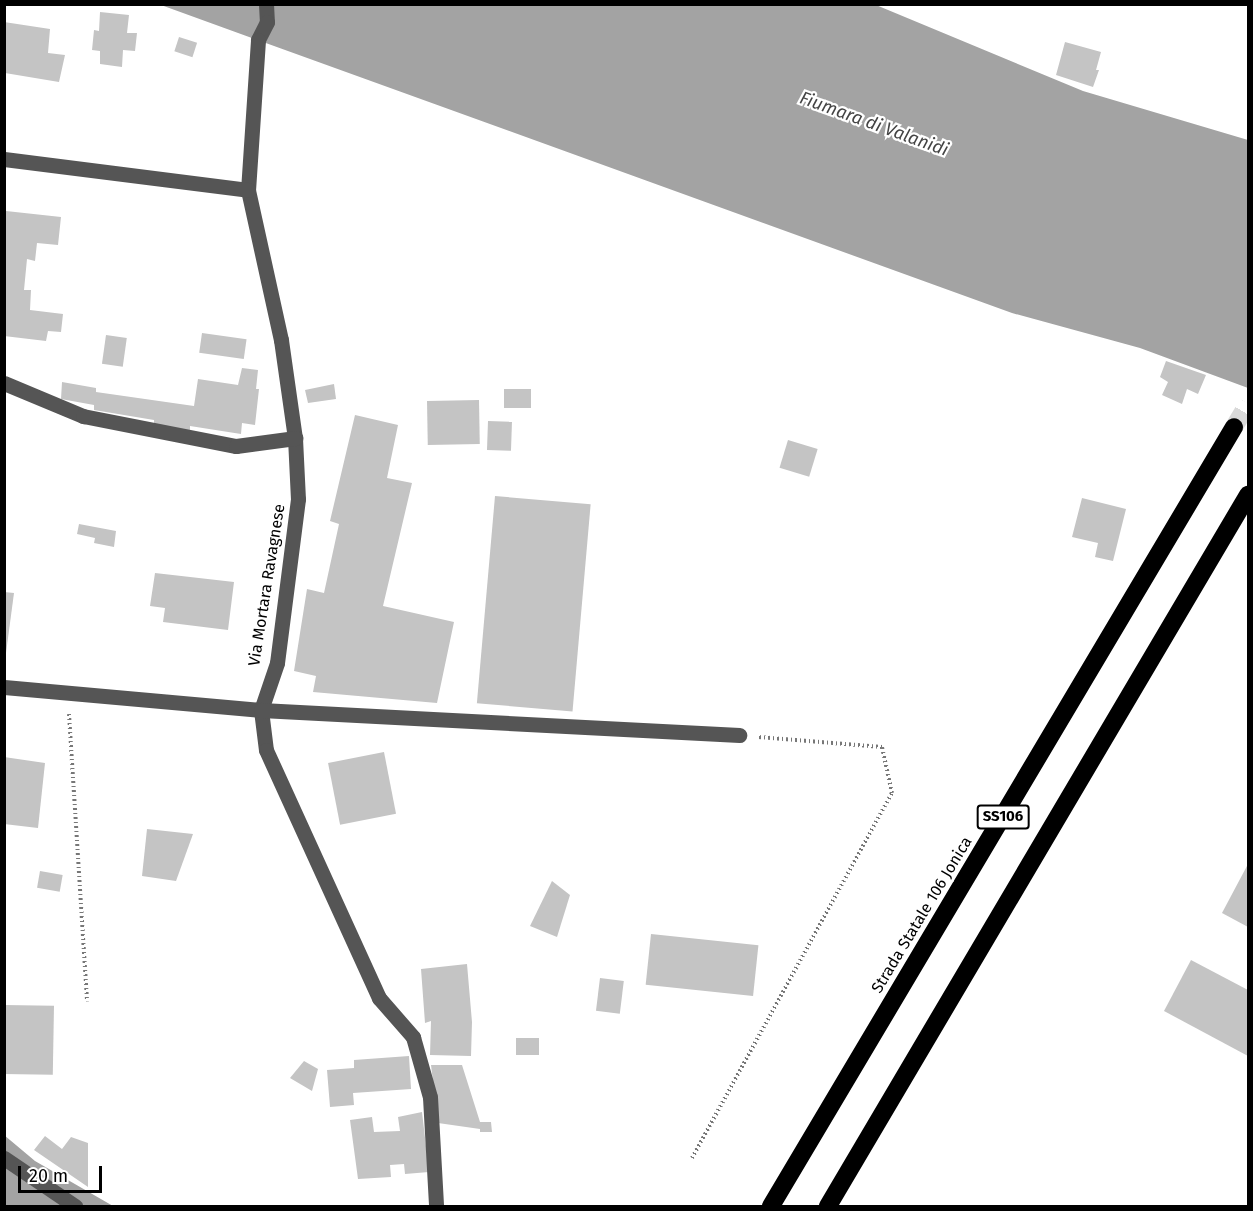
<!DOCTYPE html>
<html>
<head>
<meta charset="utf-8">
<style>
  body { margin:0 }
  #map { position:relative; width:1253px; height:1211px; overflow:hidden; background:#fff; font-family:"Fira Sans",sans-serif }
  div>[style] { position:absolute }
  .water>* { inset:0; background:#a3a3a3 }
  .building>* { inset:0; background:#c4c4c4; transform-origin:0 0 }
  .highway-tunnel>* { height:18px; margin-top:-9px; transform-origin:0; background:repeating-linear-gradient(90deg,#d9d9d9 0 18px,transparent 0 27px) }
  .path>* { height:4px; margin-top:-2px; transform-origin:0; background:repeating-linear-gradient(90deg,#777 0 1.5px,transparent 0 4.5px) }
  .minor>* { height:15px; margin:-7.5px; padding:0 7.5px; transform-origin:7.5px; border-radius:7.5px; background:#555 }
  .highway>* { height:18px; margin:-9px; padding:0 9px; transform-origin:9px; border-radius:9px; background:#000 }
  span { translate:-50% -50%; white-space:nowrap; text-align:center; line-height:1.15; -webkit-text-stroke:4.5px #fff; paint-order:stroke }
  .shield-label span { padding:2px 4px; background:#fff; border:2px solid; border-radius:4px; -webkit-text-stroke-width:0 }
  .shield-label { font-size:15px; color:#000; font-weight:700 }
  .street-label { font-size:16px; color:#000 }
  .water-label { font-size:18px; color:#444; font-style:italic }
  .frame { position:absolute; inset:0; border:6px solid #000; pointer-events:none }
  .scale { position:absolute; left:18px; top:1166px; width:84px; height:27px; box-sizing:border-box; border:3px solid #000; border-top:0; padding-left:8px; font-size:18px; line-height:21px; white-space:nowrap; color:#000; -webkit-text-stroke:4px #fff; paint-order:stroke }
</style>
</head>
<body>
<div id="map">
  <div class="water">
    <i style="clip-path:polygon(161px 5px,876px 5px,1083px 91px,1248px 140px,1248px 388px,1140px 348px,1012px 313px)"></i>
    <i style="clip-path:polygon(4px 1135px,35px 1161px,113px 1206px,5px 1206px)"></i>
  </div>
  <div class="building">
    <i style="clip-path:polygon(100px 12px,129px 15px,127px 33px,137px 33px,135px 51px,123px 50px,122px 67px,100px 64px,100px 51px,92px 50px,94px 30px,99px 31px)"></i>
    <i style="clip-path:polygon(4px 22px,50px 29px,48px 53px,65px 55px,59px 82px,5px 73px)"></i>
    <i style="left:179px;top:37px;width:19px;height:15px;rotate:18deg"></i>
    <i style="clip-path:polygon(1065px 42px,1101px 52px,1096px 70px,1099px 70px,1093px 87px,1056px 75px)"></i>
    <i style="clip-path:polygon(6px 211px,61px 217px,58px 245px,37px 243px,35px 261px,27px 259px,24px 290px,31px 290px,30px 310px,63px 314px,61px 332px,48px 331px,46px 341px,4px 336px)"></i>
    <i style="left:202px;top:333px;width:45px;height:20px;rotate:8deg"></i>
    <i style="left:106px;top:335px;width:21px;height:29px;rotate:8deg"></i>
    <i style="clip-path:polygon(1166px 361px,1206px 375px,1198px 394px,1187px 389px,1182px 404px,1162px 395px,1168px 382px,1160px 377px)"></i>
    <i style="clip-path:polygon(242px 368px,258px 370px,256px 389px,259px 389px,255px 425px,242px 423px,241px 434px,190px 426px,190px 433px,154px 426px,154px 420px,94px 410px,94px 405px,61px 399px,62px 382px,96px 388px,96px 392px,194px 406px,198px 379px,238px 385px)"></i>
    <i style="clip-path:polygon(334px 384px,336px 399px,308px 403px,305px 390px)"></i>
    <i style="left:504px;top:389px;width:27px;height:19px"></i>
    <i style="left:479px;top:400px;width:44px;height:52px;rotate:89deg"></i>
    <i style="clip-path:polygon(355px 415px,398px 425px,387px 478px,412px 483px,383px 606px,454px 622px,437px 703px,313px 692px,316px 676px,294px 671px,307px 589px,324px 593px,339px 524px,330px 521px)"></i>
    <i style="left:488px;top:421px;width:24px;height:29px;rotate:2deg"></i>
    <i style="left:788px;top:440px;width:31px;height:29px;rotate:17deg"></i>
    <i style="left:495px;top:496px;width:96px;height:208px;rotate:5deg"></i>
    <i style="clip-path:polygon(1082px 498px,1126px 509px,1113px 561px,1095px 557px,1098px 543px,1072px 537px)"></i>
    <i style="clip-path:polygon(79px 524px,116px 531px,114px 547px,94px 543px,95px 538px,77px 534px)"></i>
    <i style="clip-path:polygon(155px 573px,234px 582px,228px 630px,163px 622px,165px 608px,150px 606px)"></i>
    <i style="clip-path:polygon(4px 592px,14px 593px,6px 653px,4px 653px)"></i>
    <i style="left:384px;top:752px;width:63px;height:57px;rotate:79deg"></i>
    <i style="clip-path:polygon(4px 757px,45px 763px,38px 828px,4px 824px)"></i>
    <i style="clip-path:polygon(147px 829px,193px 834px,176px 881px,142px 876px)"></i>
    <i style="clip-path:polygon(1248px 864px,1248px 927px,1222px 913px)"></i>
    <i style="left:40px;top:871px;width:23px;height:17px;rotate:10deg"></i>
    <i style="clip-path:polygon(552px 881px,570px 895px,557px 937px,530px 926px)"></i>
    <i style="left:651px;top:934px;width:108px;height:51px;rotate:6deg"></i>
    <i style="clip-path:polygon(1191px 960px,1248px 990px,1248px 1056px,1164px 1011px)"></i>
    <i style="clip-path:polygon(467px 964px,472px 1022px,471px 1056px,430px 1055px,431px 1021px,425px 1023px,421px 969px)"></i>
    <i style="left:600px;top:978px;width:24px;height:33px;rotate:7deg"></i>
    <i style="left:4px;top:1005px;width:50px;height:69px;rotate:1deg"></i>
    <i style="left:516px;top:1038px;width:23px;height:17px"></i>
    <i style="clip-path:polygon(409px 1056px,411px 1089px,353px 1093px,354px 1105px,330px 1107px,327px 1070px,354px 1068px,354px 1060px)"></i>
    <i style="clip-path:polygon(304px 1061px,318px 1069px,312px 1091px,290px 1078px)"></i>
    <i style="clip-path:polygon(431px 1065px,462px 1065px,480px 1122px,491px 1122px,492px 1132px,480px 1132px,480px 1129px,438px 1123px)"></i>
    <i style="clip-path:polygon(422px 1112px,429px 1172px,405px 1174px,404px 1164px,390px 1165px,391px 1177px,358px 1179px,350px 1120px,372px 1117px,374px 1132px,400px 1131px,398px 1117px)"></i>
    <i style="clip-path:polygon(45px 1136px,62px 1149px,71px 1137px,88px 1143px,88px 1187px,34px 1150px)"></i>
  </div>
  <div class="highway-tunnel">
    <i style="left:1234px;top:427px;width:27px;rotate:-59deg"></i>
  </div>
  <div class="path">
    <i style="left:69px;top:714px;width:288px;rotate:86.4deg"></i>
    <i style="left:692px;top:1158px;width:416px;rotate:-61.3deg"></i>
    <i style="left:892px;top:793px;width:47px;rotate:-102.3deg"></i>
    <i style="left:882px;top:747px;width:124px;rotate:-175.4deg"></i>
  </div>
  <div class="minor">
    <i style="left:266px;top:4px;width:18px;rotate:87deg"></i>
    <i style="left:267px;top:22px;width:20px;rotate:117deg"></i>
    <i style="left:258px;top:40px;width:150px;rotate:93.8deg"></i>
    <i style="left:248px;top:190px;width:154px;rotate:77.6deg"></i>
    <i style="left:281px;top:340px;width:99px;rotate:81.9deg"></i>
    <i style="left:295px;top:438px;width:61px;rotate:87.2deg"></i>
    <i style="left:298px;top:499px;width:165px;rotate:97.3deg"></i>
    <i style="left:277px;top:663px;width:50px;rotate:108.8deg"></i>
    <i style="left:261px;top:710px;width:40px;rotate:82.9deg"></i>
    <i style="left:266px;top:750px;width:273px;rotate:65.5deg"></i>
    <i style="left:379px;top:998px;width:52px;rotate:48.9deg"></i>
    <i style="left:413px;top:1037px;width:62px;rotate:74.2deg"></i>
    <i style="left:430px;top:1097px;width:109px;rotate:86.8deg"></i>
    <i style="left:4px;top:159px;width:246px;rotate:7.2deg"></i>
    <i style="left:4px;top:383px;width:86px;rotate:22.7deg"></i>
    <i style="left:83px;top:416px;width:156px;rotate:11.1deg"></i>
    <i style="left:236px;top:446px;width:60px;rotate:-7.7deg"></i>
    <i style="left:4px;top:687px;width:258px;rotate:5.1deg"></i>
    <i style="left:261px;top:710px;width:479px;rotate:3deg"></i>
    <i style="left:4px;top:1158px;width:86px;rotate:34.1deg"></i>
  </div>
  <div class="highway">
    <i style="left:771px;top:1206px;width:906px;rotate:-59.27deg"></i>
    <i style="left:828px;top:1206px;width:826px;rotate:-59.43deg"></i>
  </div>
  <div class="shield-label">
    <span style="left:1003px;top:817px">SS106</span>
  </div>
  <div class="street-label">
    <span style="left:267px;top:585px;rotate:-81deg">Via Mortara Ravagnese</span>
    <span style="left:922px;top:915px;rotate:-59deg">Strada Statale 106 Jonica</span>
  </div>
  <div class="water-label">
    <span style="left:874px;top:124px;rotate:20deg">Fiumara di Valanidi</span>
  </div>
  <div class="frame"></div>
  <div class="scale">20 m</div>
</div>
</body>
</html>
